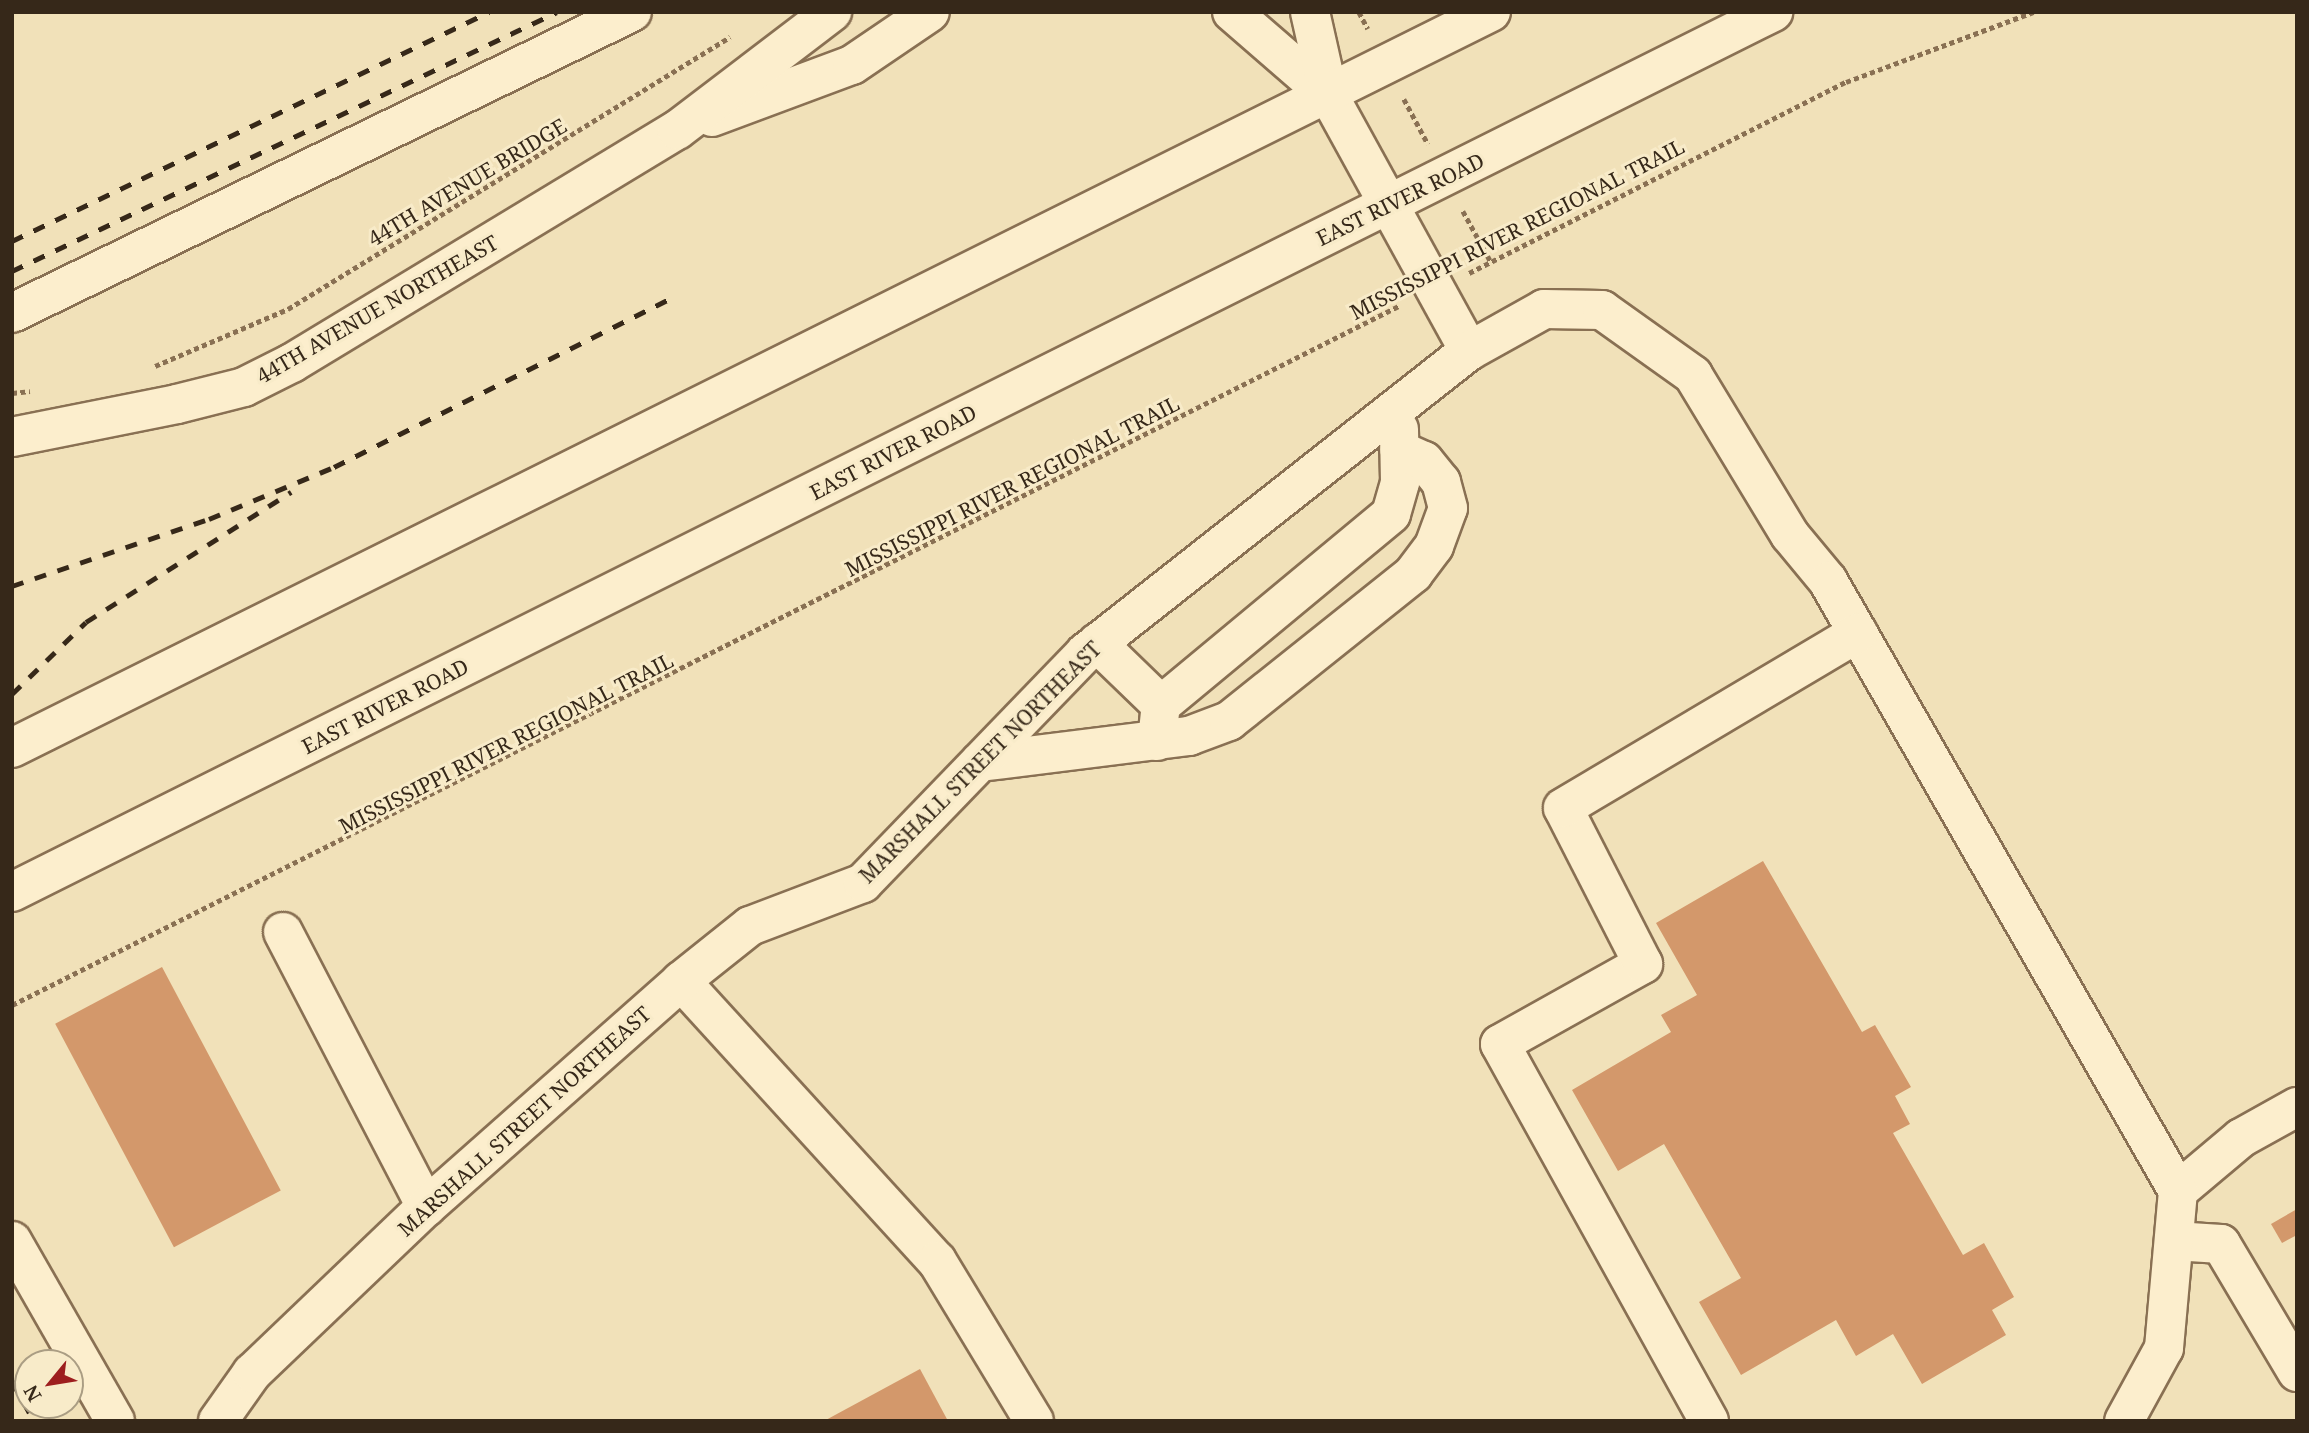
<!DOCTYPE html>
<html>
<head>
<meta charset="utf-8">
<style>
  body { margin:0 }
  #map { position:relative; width:2309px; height:1433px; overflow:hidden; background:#f1e1b9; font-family:"Noto Serif",serif }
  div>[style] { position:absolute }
  .building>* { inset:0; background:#d3986b; transform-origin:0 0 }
  .path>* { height:4.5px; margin-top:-2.25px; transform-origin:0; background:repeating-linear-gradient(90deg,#897053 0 5px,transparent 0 8.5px) }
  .roads { filter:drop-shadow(2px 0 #897053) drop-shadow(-2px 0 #897053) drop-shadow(0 2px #897053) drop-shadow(0 -2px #897053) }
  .minor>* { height:38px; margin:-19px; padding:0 19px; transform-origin:19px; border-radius:19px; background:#fceecd }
  .rail>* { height:5px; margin-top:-2.5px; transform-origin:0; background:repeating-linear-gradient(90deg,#362819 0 12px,transparent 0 24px) }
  span { translate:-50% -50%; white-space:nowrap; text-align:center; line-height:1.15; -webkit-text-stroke:6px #f8ebc9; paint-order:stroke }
  .street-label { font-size:21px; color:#362819 }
  .frame { position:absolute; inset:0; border:14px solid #362819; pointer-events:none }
  .north { position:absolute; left:14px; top:1349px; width:70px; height:70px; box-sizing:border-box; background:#f8ebc9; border:2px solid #aa9d83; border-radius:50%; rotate:240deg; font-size:19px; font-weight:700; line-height:28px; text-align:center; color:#362819 }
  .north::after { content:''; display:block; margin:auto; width:24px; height:32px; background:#9d1e1e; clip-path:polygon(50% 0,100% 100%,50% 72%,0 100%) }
</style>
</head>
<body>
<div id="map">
  <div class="building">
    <i style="clip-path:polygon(1763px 861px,1862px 1032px,1875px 1025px,1911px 1087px,1895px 1096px,1910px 1124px,1893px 1133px,1963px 1255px,1984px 1243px,2014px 1297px,1992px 1310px,2006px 1335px,1922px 1384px,1893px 1334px,1856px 1356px,1836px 1320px,1741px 1375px,1699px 1302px,1741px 1278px,1664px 1144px,1618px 1171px,1572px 1090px,1671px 1032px,1661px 1015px,1697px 995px,1656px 923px)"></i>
    <i style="left:162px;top:967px;width:253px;height:121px;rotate:62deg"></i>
    <i style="clip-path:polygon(2297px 1209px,2297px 1235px,2282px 1243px,2271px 1224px)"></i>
    <i style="clip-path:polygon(920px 1369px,948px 1421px,824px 1421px)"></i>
  </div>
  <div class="path">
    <i style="left:1359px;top:12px;width:19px;rotate:62deg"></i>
    <i style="left:1404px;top:99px;width:51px;rotate:61.9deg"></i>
    <i style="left:1463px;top:211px;width:58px;rotate:61.2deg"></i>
    <i style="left:1469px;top:273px;width:423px;rotate:-26.9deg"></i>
    <i style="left:1846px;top:82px;width:200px;rotate:-20.5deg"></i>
    <i style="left:155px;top:366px;width:145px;rotate:-23.2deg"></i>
    <i style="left:288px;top:309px;width:519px;rotate:-31.61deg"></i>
    <i style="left:12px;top:393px;width:18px;rotate:-6deg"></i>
    <i style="left:12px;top:1005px;width:1555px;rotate:-26.75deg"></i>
  </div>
  <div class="roads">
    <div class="minor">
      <i style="left:1232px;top:12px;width:128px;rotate:40.9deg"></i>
      <i style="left:1310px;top:12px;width:86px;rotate:77.3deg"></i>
      <i style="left:1329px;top:96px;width:291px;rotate:61.2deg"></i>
      <i style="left:712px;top:117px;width:149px;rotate:-20.4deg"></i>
      <i style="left:852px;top:65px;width:94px;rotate:-34.2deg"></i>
      <i style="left:12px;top:313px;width:689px;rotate:-25.9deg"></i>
      <i style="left:12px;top:437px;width:168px;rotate:-11.3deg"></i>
      <i style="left:177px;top:404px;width:69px;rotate:-14.2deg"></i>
      <i style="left:244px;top:387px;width:54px;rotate:-26.6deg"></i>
      <i style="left:292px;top:363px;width:450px;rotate:-31.2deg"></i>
      <i style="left:677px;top:130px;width:195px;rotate:-37.3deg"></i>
      <i style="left:1097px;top:643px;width:89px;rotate:44.1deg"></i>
      <i style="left:1157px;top:741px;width:36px;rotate:-84deg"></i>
      <i style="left:1161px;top:705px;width:299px;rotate:-39.7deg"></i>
      <i style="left:1391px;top:514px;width:33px;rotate:-74deg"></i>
      <i style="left:1400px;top:482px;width:53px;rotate:-91.1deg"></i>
      <i style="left:12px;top:748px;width:1652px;rotate:-26.46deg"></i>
      <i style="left:980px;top:762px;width:211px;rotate:-7.1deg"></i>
      <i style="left:1189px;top:736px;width:43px;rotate:-20.6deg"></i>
      <i style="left:1229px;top:721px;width:236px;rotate:-38.6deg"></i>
      <i style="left:1413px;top:574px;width:35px;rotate:-53deg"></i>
      <i style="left:1434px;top:546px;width:40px;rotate:-69.8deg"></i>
      <i style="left:1448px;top:508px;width:27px;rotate:-105deg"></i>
      <i style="left:1441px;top:482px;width:27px;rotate:-129deg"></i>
      <i style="left:1424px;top:461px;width:27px;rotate:-156deg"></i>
      <i style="left:12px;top:892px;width:1969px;rotate:-26.55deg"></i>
      <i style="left:283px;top:932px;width:310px;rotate:62.5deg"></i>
      <i style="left:681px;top:981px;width:379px;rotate:47.6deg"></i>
      <i style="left:937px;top:1261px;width:187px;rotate:58.8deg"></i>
      <i style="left:2178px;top:1191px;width:82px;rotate:-40.1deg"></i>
      <i style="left:2241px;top:1138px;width:64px;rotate:-29deg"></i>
      <i style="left:12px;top:1241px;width:207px;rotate:60.2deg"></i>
      <i style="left:2174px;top:1241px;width:47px;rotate:3.7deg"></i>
      <i style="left:2221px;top:1244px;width:149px;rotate:59.3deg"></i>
      <i style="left:218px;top:1421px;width:59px;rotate:-54.7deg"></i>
      <i style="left:252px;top:1373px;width:240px;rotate:-43.7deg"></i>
      <i style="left:426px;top:1207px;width:341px;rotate:-41.5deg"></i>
      <i style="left:681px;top:981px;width:88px;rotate:-38.6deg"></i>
      <i style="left:750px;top:926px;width:121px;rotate:-20.8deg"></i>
      <i style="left:863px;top:883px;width:320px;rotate:-46deg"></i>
      <i style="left:1085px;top:653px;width:489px;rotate:-38.2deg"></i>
      <i style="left:1469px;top:351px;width:86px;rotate:-29.2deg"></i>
      <i style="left:1544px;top:309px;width:58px;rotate:1deg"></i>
      <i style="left:1602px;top:310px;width:112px;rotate:35.5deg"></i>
      <i style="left:1693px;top:375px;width:187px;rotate:58.8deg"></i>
      <i style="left:1790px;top:535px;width:60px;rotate:50.4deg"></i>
      <i style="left:1828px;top:581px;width:703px;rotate:60.15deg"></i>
      <i style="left:2178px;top:1191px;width:158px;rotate:95.1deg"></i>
      <i style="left:2164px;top:1348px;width:83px;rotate:118.7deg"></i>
      <i style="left:1709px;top:1421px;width:431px;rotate:-119deg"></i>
      <i style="left:1500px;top:1044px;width:164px;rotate:-29.2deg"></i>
      <i style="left:1643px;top:964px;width:175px;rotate:-117.1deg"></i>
      <i style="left:1563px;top:808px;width:343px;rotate:-30.7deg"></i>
    </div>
  </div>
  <div class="rail">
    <i style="left:12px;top:241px;width:529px;rotate:-25.64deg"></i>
    <i style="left:12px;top:271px;width:603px;rotate:-25.42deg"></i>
    <i style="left:12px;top:586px;width:208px;rotate:-18.8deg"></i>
    <i style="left:209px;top:519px;width:135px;rotate:-22.6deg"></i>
    <i style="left:334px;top:467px;width:379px;rotate:-26.6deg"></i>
    <i style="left:12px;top:694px;width:103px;rotate:-44.2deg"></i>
    <i style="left:86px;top:622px;width:243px;rotate:-32.4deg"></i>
    <i style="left:12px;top:1381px;width:46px;rotate:61.2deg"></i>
  </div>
  <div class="street-label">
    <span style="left:467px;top:182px;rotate:-31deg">44TH AVENUE BRIDGE</span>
    <span style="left:1400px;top:199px;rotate:-26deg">EAST RIVER ROAD</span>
    <span style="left:1517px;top:229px;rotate:-27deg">MISSISSIPPI RIVER REGIONAL TRAIL</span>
    <span style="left:377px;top:309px;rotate:-30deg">44TH AVENUE NORTHEAST</span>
    <span style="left:893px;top:452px;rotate:-27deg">EAST RIVER ROAD</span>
    <span style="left:1012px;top:486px;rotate:-27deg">MISSISSIPPI RIVER REGIONAL TRAIL</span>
    <span style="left:385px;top:706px;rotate:-27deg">EAST RIVER ROAD</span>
    <span style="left:506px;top:743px;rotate:-27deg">MISSISSIPPI RIVER REGIONAL TRAIL</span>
    <span style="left:980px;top:762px;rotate:-45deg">MARSHALL STREET NORTHEAST</span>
    <span style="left:524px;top:1121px;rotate:-42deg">MARSHALL STREET NORTHEAST</span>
  </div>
  <div class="frame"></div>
  <div class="north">N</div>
</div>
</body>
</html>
